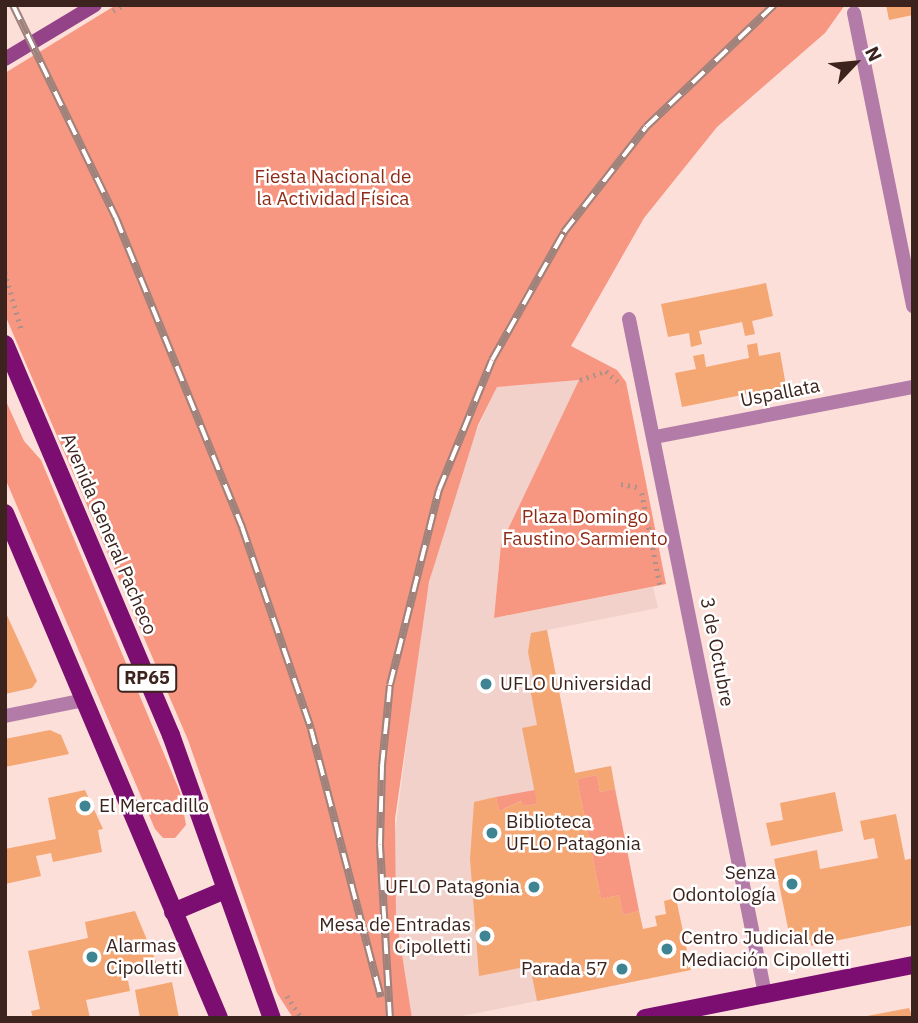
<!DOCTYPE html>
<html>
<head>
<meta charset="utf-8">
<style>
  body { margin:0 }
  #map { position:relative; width:918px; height:1023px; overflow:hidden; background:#fcdfd9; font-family:"IBM Plex Sans",sans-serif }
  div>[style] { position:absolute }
  .built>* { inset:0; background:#f1d1c9 }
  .green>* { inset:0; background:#f79681 }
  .building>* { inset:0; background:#f4a673 }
  .path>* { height:4.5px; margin-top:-2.25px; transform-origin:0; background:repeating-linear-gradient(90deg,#ad918b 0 2px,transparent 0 7px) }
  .minor>* { height:14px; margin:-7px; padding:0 7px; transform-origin:7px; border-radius:7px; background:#b27ba8 }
  .secondary>* { height:14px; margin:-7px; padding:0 7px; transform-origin:7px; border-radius:7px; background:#944388 }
  .primary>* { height:18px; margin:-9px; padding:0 9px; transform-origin:9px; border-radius:9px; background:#7b0e70 }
  .rail>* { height:8px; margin-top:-4px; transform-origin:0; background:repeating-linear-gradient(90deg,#fff 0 16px,#9e827c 0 32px); box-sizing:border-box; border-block:2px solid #9e827c }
  .dots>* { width:19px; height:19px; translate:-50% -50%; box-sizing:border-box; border:4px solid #fff; border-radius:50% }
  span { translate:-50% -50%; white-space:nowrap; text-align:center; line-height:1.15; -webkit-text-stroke:5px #fff; paint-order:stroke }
  .shield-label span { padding:2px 5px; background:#fff; border:2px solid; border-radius:5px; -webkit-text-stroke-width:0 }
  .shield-label { font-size:18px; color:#3d231d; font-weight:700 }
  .park-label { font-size:19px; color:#8f2b16 }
  .street-label { font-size:19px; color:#3d231d }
  .poi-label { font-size:19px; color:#3d231d }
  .left { translate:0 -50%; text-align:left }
  .right { translate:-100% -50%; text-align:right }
  .frame { position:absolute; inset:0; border:7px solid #3d231d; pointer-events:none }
  .north { position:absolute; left:820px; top:28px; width:70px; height:70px; -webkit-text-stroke:5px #fff; paint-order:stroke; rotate:64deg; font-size:19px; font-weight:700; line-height:28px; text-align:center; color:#3d231d }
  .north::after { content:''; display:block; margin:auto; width:24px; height:32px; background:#3d231d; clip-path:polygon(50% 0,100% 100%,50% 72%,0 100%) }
</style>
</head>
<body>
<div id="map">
  <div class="built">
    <i style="clip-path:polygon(580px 380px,501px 544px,494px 618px,653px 587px,658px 608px,547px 630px,575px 773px,611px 766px,652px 978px,452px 1018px,412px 1018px,396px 916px,394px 841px,423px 613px,439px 539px,473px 438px,497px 387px)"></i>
  </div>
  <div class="green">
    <i style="clip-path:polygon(116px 5px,845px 5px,825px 33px,717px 127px,644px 218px,571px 346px,617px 370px,626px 382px,666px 584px,494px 618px,501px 544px,579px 380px,497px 387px,478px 425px,429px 582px,395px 819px,396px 916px,412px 1018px,293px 1018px,277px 993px,188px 740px,5px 315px,5px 73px)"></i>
    <i style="clip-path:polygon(5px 399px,24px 441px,41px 460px,180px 792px,186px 825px,175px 838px,163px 838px,155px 829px,5px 478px)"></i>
    <i style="clip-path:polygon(597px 775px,600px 792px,615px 789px,639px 911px,623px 915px,619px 895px,601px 899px,577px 779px)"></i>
    <i style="clip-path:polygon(535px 790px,537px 804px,523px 806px,521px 801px,499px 811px,496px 797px)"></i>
  </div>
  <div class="building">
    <i style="clip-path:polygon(886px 5px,913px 5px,913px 15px,889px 20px)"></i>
    <i style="clip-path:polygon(766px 283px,773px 316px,752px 321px,755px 334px,745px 336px,742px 322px,699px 331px,702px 344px,691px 347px,689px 333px,668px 337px,661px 304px)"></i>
    <i style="clip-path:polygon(757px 343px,759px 356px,780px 352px,786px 386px,682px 407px,675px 373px,696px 369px,693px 356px,704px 354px,706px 367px,749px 358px,747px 345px)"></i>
    <i style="clip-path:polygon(5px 611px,37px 681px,32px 688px,5px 694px)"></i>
    <i style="clip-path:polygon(547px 630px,575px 773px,611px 766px,615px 789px,600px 792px,597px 775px,577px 779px,601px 899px,619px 895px,623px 915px,639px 911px,643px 929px,657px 926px,655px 916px,666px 914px,664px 901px,676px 898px,691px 970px,537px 1001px,530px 966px,479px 976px,470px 859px,474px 802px,496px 797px,499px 811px,522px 801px,523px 806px,537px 804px,522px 728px,537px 725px,530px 688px,535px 687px,528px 652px,531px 633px)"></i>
    <i style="clip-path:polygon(50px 730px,61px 735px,69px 754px,5px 767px,5px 739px)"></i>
    <i style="clip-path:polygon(85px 790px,103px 829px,98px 830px,102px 852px,53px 862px,51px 853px,36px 856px,41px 876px,5px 884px,5px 849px,56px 839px,48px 798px)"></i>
    <i style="clip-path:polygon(835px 792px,843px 831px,771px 846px,766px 823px,783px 820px,780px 803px)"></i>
    <i style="clip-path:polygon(896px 814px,905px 860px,913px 858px,913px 925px,805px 947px,790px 938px,774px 859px,817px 850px,820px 869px,878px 858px,874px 838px,864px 840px,860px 821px)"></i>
    <i style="clip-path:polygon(135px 911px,157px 964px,126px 970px,130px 991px,86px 1000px,90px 1018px,33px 1018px,31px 1011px,40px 1009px,28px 951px,88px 938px,85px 922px)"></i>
    <i style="clip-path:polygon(172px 982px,179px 1018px,140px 1018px,135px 990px)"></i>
    <i style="clip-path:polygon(909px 1008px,913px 1018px,868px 1018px,867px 1016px)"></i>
  </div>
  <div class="path">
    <i style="left:113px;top:11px;width:12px;rotate:-31deg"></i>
    <i style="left:5px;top:272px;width:62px;rotate:74.2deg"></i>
    <i style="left:580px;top:380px;width:28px;rotate:-19deg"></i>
    <i style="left:606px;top:371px;width:21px;rotate:43deg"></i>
    <i style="left:621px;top:484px;width:20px;rotate:11deg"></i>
    <i style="left:642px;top:493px;width:94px;rotate:78.9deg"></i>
    <i style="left:287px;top:996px;width:27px;rotate:56deg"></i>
  </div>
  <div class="minor">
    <i style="left:854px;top:13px;width:299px;rotate:78.6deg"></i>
    <i style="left:629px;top:319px;width:689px;rotate:78.61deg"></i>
    <i style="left:655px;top:437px;width:263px;rotate:-11deg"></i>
    <i style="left:5px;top:716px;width:81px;rotate:-11.4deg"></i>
  </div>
  <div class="secondary">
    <i style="left:5px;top:59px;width:105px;rotate:-31deg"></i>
  </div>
  <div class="primary">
    <i style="left:5px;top:344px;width:425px;rotate:67deg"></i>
    <i style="left:171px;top:735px;width:300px;rotate:70.4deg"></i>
    <i style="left:5px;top:513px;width:548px;rotate:67.03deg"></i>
    <i style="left:173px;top:912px;width:56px;rotate:-22.9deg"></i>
    <i style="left:645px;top:1018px;width:273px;rotate:-11.2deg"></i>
  </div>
  <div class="rail">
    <i style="left:13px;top:5px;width:237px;rotate:64.2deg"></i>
    <i style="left:116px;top:218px;width:334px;rotate:67.8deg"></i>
    <i style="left:242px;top:527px;width:213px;rotate:71.1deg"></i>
    <i style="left:311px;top:729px;width:277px;rotate:75.4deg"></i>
    <i style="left:390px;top:1018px;width:174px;rotate:-93.3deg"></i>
    <i style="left:380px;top:844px;width:78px;rotate:-88.5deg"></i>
    <i style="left:382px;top:766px;width:81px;rotate:-84.4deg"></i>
    <i style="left:390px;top:685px;width:201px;rotate:-75.9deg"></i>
    <i style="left:439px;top:490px;width:140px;rotate:-67.8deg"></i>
    <i style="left:492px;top:360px;width:147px;rotate:-60.6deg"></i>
    <i style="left:564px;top:232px;width:133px;rotate:-52deg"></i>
    <i style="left:646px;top:127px;width:177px;rotate:-43.6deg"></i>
  </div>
  <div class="dots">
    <i style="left:486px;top:684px;background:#3f8492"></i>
    <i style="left:85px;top:806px;background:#3f8492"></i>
    <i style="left:492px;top:833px;background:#3f8492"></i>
    <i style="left:792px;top:884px;background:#3f8492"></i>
    <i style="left:534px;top:887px;background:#3f8492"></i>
    <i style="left:485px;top:936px;background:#3f8492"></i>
    <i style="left:667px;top:949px;background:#3f8492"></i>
    <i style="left:92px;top:957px;background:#3f8492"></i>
    <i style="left:622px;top:969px;background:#3f8492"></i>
  </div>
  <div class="shield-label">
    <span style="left:147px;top:678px">RP65</span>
  </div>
  <div class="park-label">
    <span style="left:333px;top:188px">Fiesta Nacional de<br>la Actividad Física</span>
    <span style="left:585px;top:528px">Plaza Domingo<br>Faustino Sarmiento</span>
  </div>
  <div class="street-label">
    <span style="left:780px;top:393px;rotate:-11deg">Uspallata</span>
    <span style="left:109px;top:534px;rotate:67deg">Avenida General Pacheco</span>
    <span style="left:717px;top:652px;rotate:79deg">3 de Octubre</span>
  </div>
  <div class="poi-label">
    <span class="left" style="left:500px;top:684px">UFLO Universidad</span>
    <span class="left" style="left:99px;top:806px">El Mercadillo</span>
    <span class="left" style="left:506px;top:833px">Biblioteca<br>UFLO Patagonia</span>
    <span class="right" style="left:776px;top:884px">Senza<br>Odontología</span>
    <span class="right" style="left:520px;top:887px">UFLO Patagonia</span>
    <span class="right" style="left:471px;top:936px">Mesa de Entradas<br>Cipolletti</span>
    <span class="left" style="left:681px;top:949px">Centro Judicial de<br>Mediación Cipolletti</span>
    <span class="left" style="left:106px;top:957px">Alarmas<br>Cipolletti</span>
    <span class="right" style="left:608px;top:969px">Parada 57</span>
  </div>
  <div class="frame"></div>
  <div class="north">N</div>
</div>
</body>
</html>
